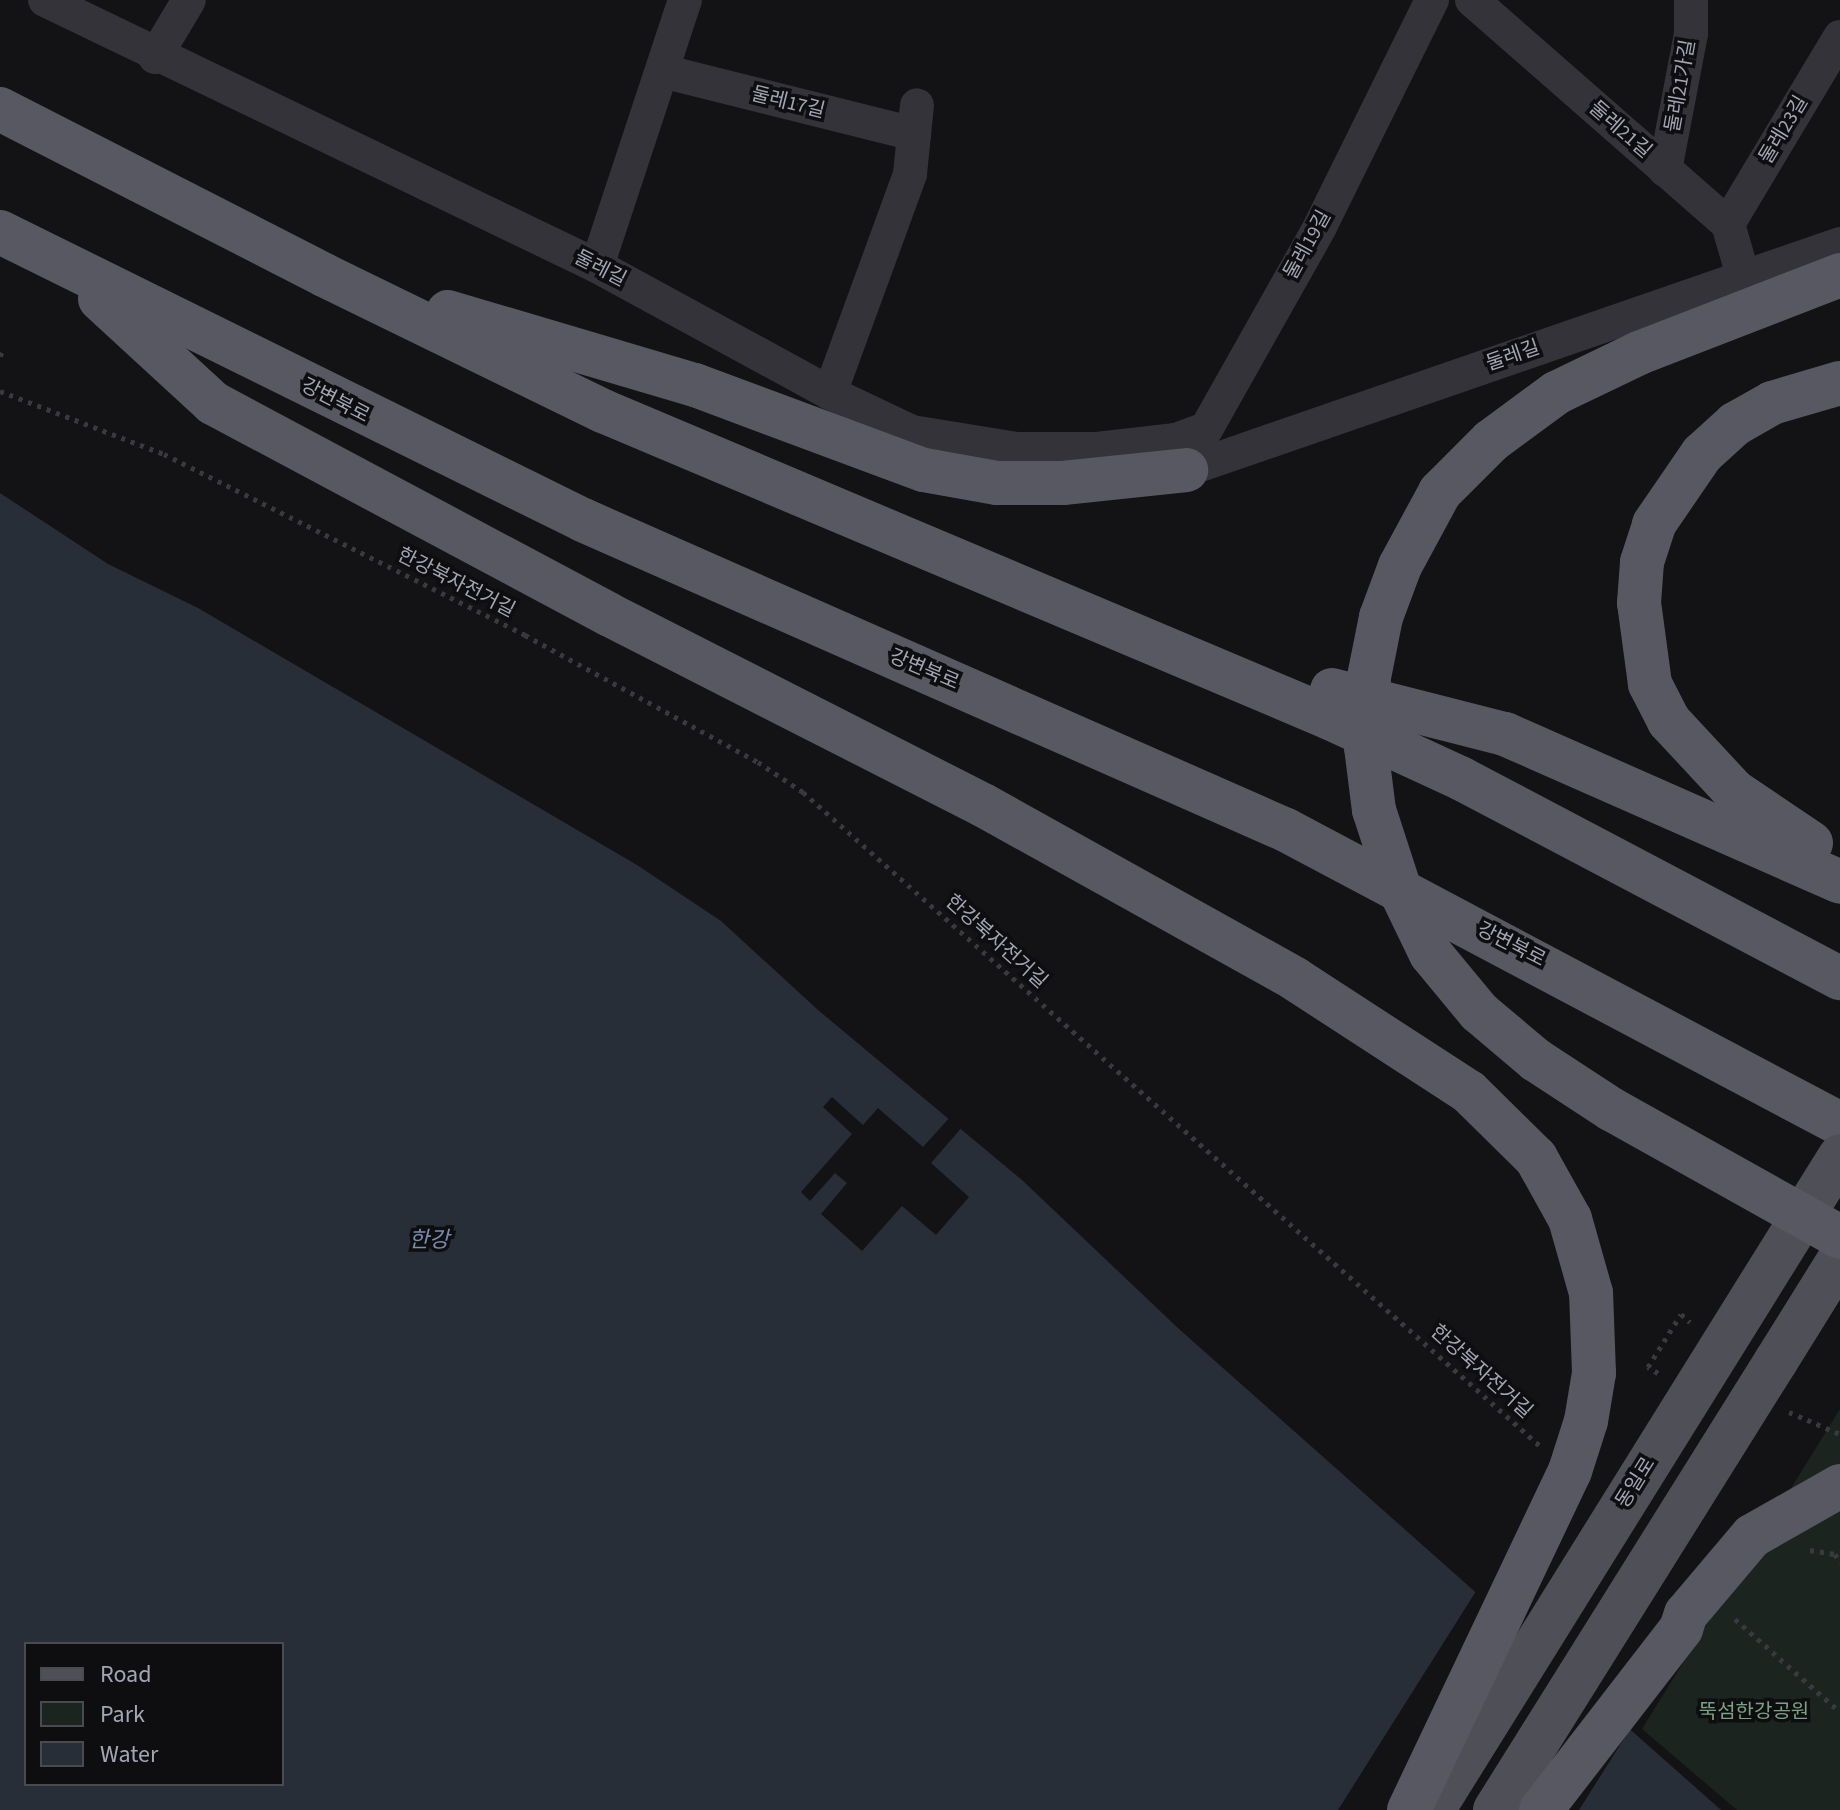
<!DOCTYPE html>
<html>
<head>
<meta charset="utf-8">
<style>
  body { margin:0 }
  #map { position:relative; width:1840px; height:1810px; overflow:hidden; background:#131214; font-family:"Source Sans 3","Noto Sans KR",sans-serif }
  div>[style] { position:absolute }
  .green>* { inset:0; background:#1c241f }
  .water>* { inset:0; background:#282e38 }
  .pier>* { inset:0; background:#131214 }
  .path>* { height:5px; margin-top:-2.5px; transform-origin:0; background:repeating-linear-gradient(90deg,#393a40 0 4px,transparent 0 10px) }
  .minor>* { height:34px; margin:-17px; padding:0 17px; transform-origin:17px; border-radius:17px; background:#333339 }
  .primary>* { height:44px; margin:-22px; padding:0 22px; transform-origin:22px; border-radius:22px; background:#4f4f58 }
  .trunk>* { height:44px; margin:-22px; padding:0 22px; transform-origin:22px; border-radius:22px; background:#575861 }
  .primary-bridge>* { height:44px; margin:-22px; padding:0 22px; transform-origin:22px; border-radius:22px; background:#4f4f58 }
  .trunk-bridge>* { height:44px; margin:-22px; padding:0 22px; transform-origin:22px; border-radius:22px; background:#575861 }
  span { translate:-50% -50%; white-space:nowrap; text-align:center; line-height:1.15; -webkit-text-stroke:7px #0e0d0f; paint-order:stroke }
  .street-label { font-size:20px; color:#a3a5b5 }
  .park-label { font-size:20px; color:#79a183 }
  .water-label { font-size:22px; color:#788cb2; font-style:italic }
  .legend { position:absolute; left:24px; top:1642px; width:260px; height:144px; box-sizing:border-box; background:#0e0d0f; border:2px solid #4a4a51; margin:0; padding:10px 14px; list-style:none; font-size:24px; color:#a3a5b5 }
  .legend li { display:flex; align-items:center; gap:16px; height:40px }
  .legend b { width:40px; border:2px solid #4a4a51 }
</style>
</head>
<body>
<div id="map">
  <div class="green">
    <i style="clip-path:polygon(1840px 1409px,1840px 1810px,1737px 1810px,1642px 1729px)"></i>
  </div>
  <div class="water">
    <i style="clip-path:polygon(evenodd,0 493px,108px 564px,198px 608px,637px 865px,721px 921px,818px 1010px,1022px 1180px,1179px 1329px,1721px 1810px,0 1810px,0 493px,26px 1644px,282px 1644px,282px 1784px,26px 1784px,26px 1644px)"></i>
  </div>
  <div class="pier">
    <i style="clip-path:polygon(832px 1097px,863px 1125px,878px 1108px,923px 1147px,951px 1116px,963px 1126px,931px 1163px,969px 1197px,936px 1235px,902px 1206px,862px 1251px,821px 1214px,847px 1183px,835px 1173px,810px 1201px,801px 1192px,852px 1134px,823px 1107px)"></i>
    <i style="clip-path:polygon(1478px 1588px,1632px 1726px,1579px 1810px,1338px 1810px)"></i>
  </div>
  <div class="path">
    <i style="left:0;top:356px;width:7px;rotate:-63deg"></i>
    <i style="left:0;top:391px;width:176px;rotate:21deg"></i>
    <i style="left:164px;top:454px;width:404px;rotate:26.6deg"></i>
    <i style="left:525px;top:635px;width:265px;rotate:28.6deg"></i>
    <i style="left:758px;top:762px;width:54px;rotate:33.7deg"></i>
    <i style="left:803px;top:792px;width:984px;rotate:41.58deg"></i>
    <i style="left:1658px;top:1373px;width:12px;rotate:-149deg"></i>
    <i style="left:1648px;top:1367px;width:62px;rotate:-58.1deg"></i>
    <i style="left:1681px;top:1314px;width:12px;rotate:42deg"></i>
    <i style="left:1789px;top:1412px;width:56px;rotate:23.3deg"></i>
    <i style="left:1810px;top:1550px;width:25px;rotate:9deg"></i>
    <i style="left:1835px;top:1554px;width:10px;rotate:61deg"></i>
    <i style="left:1735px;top:1619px;width:140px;rotate:41.5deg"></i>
  </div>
  <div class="minor">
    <i style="left:45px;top:0;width:613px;rotate:25.73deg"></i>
    <i style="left:597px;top:266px;width:265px;rotate:28.6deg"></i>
    <i style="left:830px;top:393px;width:91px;rotate:25.4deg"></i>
    <i style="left:912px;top:432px;width:106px;rotate:9.2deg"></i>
    <i style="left:1017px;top:449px;width:80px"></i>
    <i style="left:1097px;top:449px;width:79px;rotate:-6.6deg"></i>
    <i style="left:1432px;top:0;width:253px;rotate:116.3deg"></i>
    <i style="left:1320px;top:227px;width:232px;rotate:119.4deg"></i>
    <i style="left:1206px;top:429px;width:33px;rotate:160deg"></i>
    <i style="left:1175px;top:440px;width:32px;rotate:70deg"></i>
    <i style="left:1186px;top:470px;width:692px;rotate:-19.06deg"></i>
    <i style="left:1472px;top:0;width:340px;rotate:41.2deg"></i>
    <i style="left:1728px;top:224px;width:54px;rotate:73.9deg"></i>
    <i style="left:155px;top:57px;width:66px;rotate:-59.2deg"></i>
    <i style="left:662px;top:71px;width:260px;rotate:14deg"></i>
    <i style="left:1665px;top:170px;width:138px;rotate:-79.2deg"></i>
    <i style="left:1691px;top:34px;width:34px;rotate:-90deg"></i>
    <i style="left:1728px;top:224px;width:218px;rotate:-59.1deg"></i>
    <i style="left:597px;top:266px;width:280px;rotate:-71.7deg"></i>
    <i style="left:830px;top:393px;width:233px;rotate:-69.9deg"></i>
    <i style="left:910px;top:174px;width:69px;rotate:-84.2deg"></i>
  </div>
  <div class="primary">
    <i style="left:1776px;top:1361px;width:121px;rotate:-58.1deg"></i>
  </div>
  <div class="trunk">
    <i style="left:0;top:109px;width:364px;rotate:27.1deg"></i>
    <i style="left:324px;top:275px;width:310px;rotate:26deg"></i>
    <i style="left:603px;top:411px;width:789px;rotate:22.89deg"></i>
    <i style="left:1330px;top:718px;width:145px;rotate:24.8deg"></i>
    <i style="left:1462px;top:779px;width:427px;rotate:27.8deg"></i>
    <i style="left:0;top:232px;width:650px;rotate:26.29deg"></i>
    <i style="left:583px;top:520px;width:768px;rotate:23.8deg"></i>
    <i style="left:1286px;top:830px;width:627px;rotate:27.95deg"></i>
    <i style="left:100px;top:299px;width:154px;rotate:42.6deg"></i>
    <i style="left:213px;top:403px;width:448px;rotate:28.1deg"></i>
    <i style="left:608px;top:614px;width:421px;rotate:27deg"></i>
    <i style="left:983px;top:805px;width:357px;rotate:29.1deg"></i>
    <i style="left:1295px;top:979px;width:207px;rotate:33deg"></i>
    <i style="left:1469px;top:1092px;width:94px;rotate:44.6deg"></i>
    <i style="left:448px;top:312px;width:258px;rotate:16.5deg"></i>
    <i style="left:695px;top:385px;width:244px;rotate:20.4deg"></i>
    <i style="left:924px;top:470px;width:74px;rotate:10.1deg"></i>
    <i style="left:997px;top:483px;width:66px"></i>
    <i style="left:1063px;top:483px;width:124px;rotate:-6deg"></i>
    <i style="left:1400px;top:566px;width:84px;rotate:-61.6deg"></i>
    <i style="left:1440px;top:492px;width:72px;rotate:-45deg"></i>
    <i style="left:1491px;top:441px;width:81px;rotate:-36.4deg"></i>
    <i style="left:1556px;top:393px;width:92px;rotate:-25.7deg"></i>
    <i style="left:1639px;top:353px;width:216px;rotate:-21.2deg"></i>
    <i style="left:1332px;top:690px;width:179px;rotate:14.3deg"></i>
    <i style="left:1505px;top:734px;width:366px;rotate:23.8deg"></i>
    <i style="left:1811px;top:843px;width:93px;rotate:-146deg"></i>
    <i style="left:1734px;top:791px;width:96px;rotate:-132.9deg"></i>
    <i style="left:1669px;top:721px;width:42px;rotate:-117.2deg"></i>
    <i style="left:1650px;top:684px;width:82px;rotate:-97.7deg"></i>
    <i style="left:1639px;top:603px;width:41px;rotate:-85.8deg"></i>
    <i style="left:1642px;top:562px;width:40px;rotate:-72deg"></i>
    <i style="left:1654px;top:524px;width:85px;rotate:-55.6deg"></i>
    <i style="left:1702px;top:454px;width:45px;rotate:-42.3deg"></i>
    <i style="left:1735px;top:424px;width:43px;rotate:-29.6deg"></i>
    <i style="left:1772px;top:403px;width:71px;rotate:-16.4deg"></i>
  </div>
  <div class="primary-bridge">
    <i style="left:1433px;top:1810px;width:770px;rotate:-58.1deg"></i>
    <i style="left:1495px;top:1810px;width:530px;rotate:-57.96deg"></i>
  </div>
  <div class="trunk-bridge">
    <i style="left:1400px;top:566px;width:54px;rotate:110.4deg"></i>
    <i style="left:1381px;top:617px;width:61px;rotate:101.3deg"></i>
    <i style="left:1369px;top:677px;width:70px;rotate:92.5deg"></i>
    <i style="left:1366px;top:747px;width:64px;rotate:82.8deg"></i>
    <i style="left:1374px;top:810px;width:84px;rotate:72deg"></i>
    <i style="left:1400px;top:890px;width:71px;rotate:64.2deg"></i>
    <i style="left:1431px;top:954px;width:75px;rotate:50.4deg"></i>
    <i style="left:1479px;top:1012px;width:75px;rotate:40.1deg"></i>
    <i style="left:1536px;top:1060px;width:90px;rotate:33.2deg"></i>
    <i style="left:1611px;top:1109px;width:262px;rotate:29.2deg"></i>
    <i style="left:1409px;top:1810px;width:375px;rotate:-64.6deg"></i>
    <i style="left:1570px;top:1471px;width:52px;rotate:-72.3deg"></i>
    <i style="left:1586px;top:1421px;width:49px;rotate:-80.5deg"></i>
    <i style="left:1594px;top:1373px;width:80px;rotate:-92.1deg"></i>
    <i style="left:1591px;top:1293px;width:77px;rotate:-105.8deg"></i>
    <i style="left:1570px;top:1219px;width:70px;rotate:-119.1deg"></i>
    <i style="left:1541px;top:1810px;width:229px;rotate:-52.3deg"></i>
    <i style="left:1681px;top:1629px;width:16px;rotate:-72deg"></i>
    <i style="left:1686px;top:1614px;width:102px;rotate:-49.8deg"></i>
    <i style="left:1752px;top:1536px;width:101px;rotate:-29.6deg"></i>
  </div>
  <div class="street-label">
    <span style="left:1681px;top:86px;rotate:-80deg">둘레21가길</span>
    <span style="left:788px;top:103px;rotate:14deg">둘레17길</span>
    <span style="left:1620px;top:130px;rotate:41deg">둘레21길</span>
    <span style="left:1784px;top:130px;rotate:-59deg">둘레23길</span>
    <span style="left:1308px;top:245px;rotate:-61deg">둘레19길</span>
    <span style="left:600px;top:269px;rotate:27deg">둘레길</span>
    <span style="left:1513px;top:356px;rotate:-19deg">둘레길</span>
    <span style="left:335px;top:401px;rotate:27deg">강변북로</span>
    <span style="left:456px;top:583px;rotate:27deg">한강북자전거길</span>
    <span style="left:924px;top:670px;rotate:23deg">강변북로</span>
    <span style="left:996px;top:942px;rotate:42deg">한강북자전거길</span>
    <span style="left:1511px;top:945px;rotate:27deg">강변북로</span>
    <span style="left:1481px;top:1372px;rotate:42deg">한강북자전거길</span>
    <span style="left:1636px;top:1483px;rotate:-58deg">동일로</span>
  </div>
  <div class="park-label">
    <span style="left:1754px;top:1712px">뚝섬한강공원</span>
  </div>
  <div class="water-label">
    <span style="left:429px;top:1241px">한강</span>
  </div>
  <ul class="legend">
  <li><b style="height:10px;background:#4f4f58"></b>Road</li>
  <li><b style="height:22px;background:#1c241f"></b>Park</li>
  <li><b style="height:22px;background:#282e38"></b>Water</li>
  </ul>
</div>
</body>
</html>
